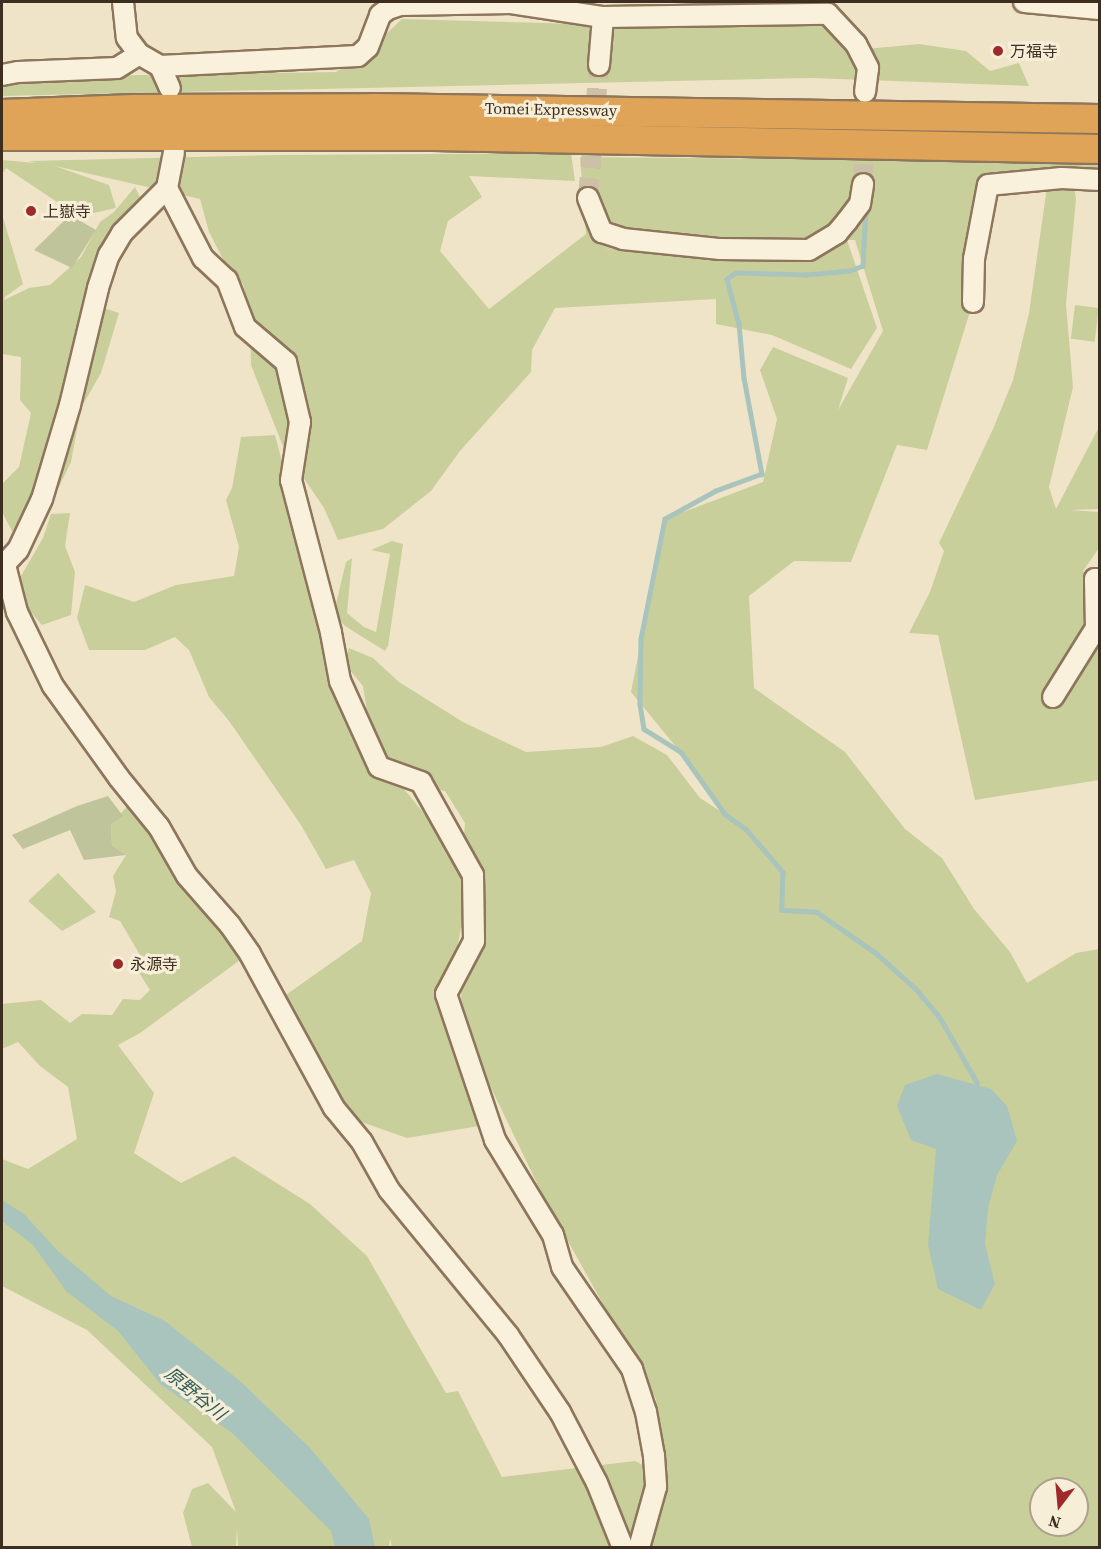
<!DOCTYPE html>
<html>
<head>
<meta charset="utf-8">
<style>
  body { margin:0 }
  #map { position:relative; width:1101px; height:1549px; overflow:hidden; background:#f0e4c8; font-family:"Source Serif 4","Noto Sans JP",serif }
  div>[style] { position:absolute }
  .green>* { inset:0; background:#c9cf9b; transform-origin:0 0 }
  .cemetery>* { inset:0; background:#bfc49a }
  .water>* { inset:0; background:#a9c4bc }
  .stream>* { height:4.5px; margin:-2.25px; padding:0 2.25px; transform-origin:2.25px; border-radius:2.25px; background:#a9c4bc }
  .minor-tunnel>* { height:20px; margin-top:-10px; transform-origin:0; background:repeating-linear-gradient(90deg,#ccc0a6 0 20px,transparent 0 30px) }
  .roads { filter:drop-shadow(2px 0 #8d765c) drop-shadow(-2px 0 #8d765c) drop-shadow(0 2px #8d765c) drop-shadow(0 -2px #8d765c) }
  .minor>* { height:20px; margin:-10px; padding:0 10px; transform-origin:10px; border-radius:10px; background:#faf1dc }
  .highway>* { height:28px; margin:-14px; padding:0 14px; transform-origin:14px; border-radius:14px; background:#e0a458 }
  .dots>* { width:16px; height:16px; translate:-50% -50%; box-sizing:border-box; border:3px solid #f7eed8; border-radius:50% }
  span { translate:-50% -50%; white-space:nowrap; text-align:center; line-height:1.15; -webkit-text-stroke:6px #f7eed8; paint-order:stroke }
  .poi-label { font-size:16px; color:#3d2e20 }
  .left { translate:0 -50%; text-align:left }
  .street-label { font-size:16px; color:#3d2e20 }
  .water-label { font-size:18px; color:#2f5d5a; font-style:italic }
  .frame { position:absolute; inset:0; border:3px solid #3d2e20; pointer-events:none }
  .north { position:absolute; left:1029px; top:1477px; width:60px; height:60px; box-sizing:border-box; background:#f7eed8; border:2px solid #ada18e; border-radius:50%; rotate:196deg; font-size:16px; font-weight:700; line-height:24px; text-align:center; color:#3d2e20 }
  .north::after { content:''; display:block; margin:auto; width:21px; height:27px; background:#9e2a2b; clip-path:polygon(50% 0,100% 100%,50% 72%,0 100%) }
</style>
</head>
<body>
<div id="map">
  <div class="green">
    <i style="clip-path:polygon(828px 14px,856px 50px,919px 44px,966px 51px,990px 71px,1019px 63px,1029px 86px,811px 78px,2px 96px,2px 84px,77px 76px,336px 72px,371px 48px,402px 19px,616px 25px)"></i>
    <i style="clip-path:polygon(evenodd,571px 153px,575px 181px,469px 176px,482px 197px,448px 221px,440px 251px,489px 309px,586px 234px,580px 157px,1099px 162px,1099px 177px,984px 177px,973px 302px,927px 450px,897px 445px,851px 562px,794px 561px,749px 596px,754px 688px,845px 752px,905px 829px,942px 858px,974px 909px,1010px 952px,1027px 983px,1076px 953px,1099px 949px,1099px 1547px,392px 1548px,390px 1538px,389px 1547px,238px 1548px,237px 1528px,236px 1547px,192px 1547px,183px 1513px,192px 1489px,208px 1483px,236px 1512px,212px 1447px,87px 1330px,2px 1286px,2px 1159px,28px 1169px,77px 1139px,68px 1087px,40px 1066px,18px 1042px,2px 1049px,2px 1004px,41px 1000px,70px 1023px,82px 1014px,112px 1015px,123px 999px,140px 1000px,150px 990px,136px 968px,143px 960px,120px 921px,109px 917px,116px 891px,113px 876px,126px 855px,112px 845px,111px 824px,133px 800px,247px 955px,140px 1033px,118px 1045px,154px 1093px,134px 1153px,181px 1183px,234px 1156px,310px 1204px,367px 1256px,446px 1393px,458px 1391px,502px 1477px,635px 1461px,651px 1469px,656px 1399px,545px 1200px,468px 1040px,482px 1105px,479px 1126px,407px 1138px,350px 1118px,283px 997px,362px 941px,371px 893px,354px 860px,326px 869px,301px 825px,229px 721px,209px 697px,189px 650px,175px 637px,145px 650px,89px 650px,77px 618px,85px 585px,134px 602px,176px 585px,234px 576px,239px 547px,226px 500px,232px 488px,241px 437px,275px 435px,319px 601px,324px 664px,331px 668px,367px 711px,363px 686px,344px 663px,349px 648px,373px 658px,399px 682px,463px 722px,526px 752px,601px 747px,633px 736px,667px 755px,700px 798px,723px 813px,704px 781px,631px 692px,665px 519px,763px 482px,777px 419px,760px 370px,773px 347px,848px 378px,838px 410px,883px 331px,855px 240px,847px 240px,877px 328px,851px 369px,772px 335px,716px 324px,716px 299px,555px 308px,532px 350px,531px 372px,460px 451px,431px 491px,383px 529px,338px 540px,324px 508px,284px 449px,251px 365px,250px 315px,243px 284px,226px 265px,209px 232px,200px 199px,55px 166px,109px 185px,116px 208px,89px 214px,57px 202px,6px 168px,2px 174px,2px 160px,37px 163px,29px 161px,280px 155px,571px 153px,655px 237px,709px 241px,846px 240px,818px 255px,644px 242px,603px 251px,655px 237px,571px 153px,399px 783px,445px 791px,465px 823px,462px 860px,399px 783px,571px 153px,461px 928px,462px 928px,461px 1008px,457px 993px,450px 986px,461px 928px,571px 153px,1041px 1489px,1077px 1489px,1077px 1525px,1041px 1525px,1041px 1489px)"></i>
    <i style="clip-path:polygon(1073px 179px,1076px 199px,1066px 304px,1073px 387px,1049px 487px,1056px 509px,1099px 427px,1099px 509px,1070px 510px,1099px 512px,1099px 548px,1083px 571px,1099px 588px,1099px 780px,975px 800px,938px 635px,909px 633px,930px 592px,944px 551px,939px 543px,993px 429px,1013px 380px,1029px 313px,1047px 187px)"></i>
    <i style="clip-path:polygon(135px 187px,140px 197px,98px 288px,104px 308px,119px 313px,101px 373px,81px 408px,71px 462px,58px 489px,12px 531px,2px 512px,2px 484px,19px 467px,31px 413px,20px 400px,21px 357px,2px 354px,2px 214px,23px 284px,5px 297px,4px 300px,29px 288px,50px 285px,81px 257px,100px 222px,114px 212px)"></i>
    <i style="left:1075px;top:305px;width:24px;height:34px;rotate:7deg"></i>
    <i style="clip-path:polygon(70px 513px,65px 546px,75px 572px,71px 615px,42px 625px,21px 601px,21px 576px,43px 538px,51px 514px)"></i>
    <i style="clip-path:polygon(392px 541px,403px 544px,388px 646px,385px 651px,345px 626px,337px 617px,336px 604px,346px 562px,352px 558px,347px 613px,364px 627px,376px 632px,390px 554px,371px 550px)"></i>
    <i style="clip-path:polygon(58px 873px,96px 912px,62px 931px,28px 901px)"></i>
  </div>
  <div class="cemetery">
    <i style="clip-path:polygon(70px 215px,96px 230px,72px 268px,34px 250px)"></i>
    <i style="clip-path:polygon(108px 796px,123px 816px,111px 824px,112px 845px,126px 855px,84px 860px,70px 830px,23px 849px,12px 835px,77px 806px)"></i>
  </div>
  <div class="water">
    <i style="clip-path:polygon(937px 1074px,991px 1089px,1007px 1106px,1017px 1141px,997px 1175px,988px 1208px,985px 1244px,995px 1284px,981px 1310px,938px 1289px,928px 1245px,936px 1149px,911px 1140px,897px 1106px,905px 1085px)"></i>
    <i style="clip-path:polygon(2px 1200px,24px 1214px,58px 1251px,111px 1296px,165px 1321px,240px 1381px,310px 1448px,369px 1519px,375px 1547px,335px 1547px,331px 1531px,231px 1432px,161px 1385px,118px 1331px,66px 1291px,33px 1245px,2px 1221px)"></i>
  </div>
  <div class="stream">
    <i style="left:823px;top:2px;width:13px;rotate:27deg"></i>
    <i style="left:866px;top:44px;width:9px;rotate:49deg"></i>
    <i style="left:872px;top:51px;width:9px;rotate:77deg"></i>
    <i style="left:866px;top:208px;width:58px;rotate:93deg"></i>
    <i style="left:863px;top:266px;width:14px;rotate:159deg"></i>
    <i style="left:850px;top:271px;width:44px;rotate:174.8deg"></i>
    <i style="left:806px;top:275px;width:70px;rotate:-178.4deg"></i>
    <i style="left:736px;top:273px;width:11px;rotate:146deg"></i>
    <i style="left:727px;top:279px;width:47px;rotate:75.1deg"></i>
    <i style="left:739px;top:324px;width:54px;rotate:84.7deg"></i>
    <i style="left:744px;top:378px;width:98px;rotate:79.4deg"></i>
    <i style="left:762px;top:474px;width:49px;rotate:159.7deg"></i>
    <i style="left:716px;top:491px;width:58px;rotate:151.2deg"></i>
    <i style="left:665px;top:519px;width:122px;rotate:101.3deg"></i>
    <i style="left:641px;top:639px;width:65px;rotate:90.9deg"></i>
    <i style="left:640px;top:704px;width:25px;rotate:81deg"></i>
    <i style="left:644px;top:729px;width:44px;rotate:31.9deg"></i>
    <i style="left:681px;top:752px;width:76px;rotate:54.6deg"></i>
    <i style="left:725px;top:814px;width:26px;rotate:36deg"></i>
    <i style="left:746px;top:829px;width:57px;rotate:49.3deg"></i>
    <i style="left:783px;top:872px;width:38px;rotate:92deg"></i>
    <i style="left:782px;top:910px;width:35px;rotate:3deg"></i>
    <i style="left:817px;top:912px;width:72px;rotate:34.8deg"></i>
    <i style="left:876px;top:953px;width:54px;rotate:42deg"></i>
    <i style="left:916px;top:989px;width:35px;rotate:50deg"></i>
    <i style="left:939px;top:1016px;width:76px;rotate:60.1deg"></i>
    <i style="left:977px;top:1082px;width:9px;rotate:96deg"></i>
  </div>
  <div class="minor-tunnel">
    <i style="left:863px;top:184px;width:51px;rotate:-88.9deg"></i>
    <i style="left:588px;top:198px;width:133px;rotate:-85.3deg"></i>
  </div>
  <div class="roads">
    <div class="minor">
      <i style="left:123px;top:2px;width:36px;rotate:84deg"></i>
      <i style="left:127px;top:38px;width:20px;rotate:53deg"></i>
      <i style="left:139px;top:54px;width:24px;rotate:30deg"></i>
      <i style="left:160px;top:66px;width:24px;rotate:66deg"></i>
      <i style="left:1024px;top:2px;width:76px;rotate:5.3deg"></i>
      <i style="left:599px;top:65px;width:48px;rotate:-85.2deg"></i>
      <i style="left:160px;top:66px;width:198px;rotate:-2.9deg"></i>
      <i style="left:358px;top:56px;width:13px;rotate:-42deg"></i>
      <i style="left:368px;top:47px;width:34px;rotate:-69deg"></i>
      <i style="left:380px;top:15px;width:10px;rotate:-37deg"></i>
      <i style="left:388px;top:9px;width:13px;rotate:-18deg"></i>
      <i style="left:400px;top:5px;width:111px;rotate:-1deg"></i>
      <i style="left:511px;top:3px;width:93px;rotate:8.7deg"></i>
      <i style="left:603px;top:17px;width:225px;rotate:-0.8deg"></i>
      <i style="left:828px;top:14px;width:41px;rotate:47deg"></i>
      <i style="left:856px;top:44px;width:27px;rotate:63deg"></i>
      <i style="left:868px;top:68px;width:24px;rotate:97deg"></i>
      <i style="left:2px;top:75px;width:16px;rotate:-11deg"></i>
      <i style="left:18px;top:72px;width:99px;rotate:-2.3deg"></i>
      <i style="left:117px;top:68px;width:26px;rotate:-32deg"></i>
      <i style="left:167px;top:188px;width:79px;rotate:62.8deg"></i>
      <i style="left:203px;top:258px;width:33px;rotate:43deg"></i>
      <i style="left:227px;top:280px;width:50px;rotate:69deg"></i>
      <i style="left:245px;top:327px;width:54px;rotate:40.5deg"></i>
      <i style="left:286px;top:362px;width:62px;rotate:76.9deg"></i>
      <i style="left:300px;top:422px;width:59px;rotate:98.8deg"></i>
      <i style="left:291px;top:480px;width:158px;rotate:75.3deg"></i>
      <i style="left:331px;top:633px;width:49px;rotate:79.4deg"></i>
      <i style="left:340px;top:681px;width:94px;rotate:65.6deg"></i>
      <i style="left:379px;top:767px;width:45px;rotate:19.7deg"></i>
      <i style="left:421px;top:782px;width:107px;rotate:60.8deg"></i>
      <i style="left:473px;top:875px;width:66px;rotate:89.1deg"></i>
      <i style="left:474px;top:941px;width:60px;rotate:117.8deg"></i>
      <i style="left:446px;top:994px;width:154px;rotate:71.4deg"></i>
      <i style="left:495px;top:1140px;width:111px;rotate:58.6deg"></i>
      <i style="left:553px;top:1235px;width:33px;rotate:74deg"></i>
      <i style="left:562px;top:1267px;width:124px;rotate:55.5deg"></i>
      <i style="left:632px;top:1369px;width:45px;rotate:72deg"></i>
      <i style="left:646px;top:1412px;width:45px;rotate:79.7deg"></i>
      <i style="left:654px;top:1456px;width:31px;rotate:86deg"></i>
      <i style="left:656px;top:1487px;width:63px;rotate:105.6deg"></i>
      <i style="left:588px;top:198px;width:37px;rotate:68deg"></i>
      <i style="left:602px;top:232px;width:22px;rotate:18deg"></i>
      <i style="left:623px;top:239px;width:98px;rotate:5.9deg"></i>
      <i style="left:720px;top:249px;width:89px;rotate:0.6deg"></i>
      <i style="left:809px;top:250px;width:33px;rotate:-31deg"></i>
      <i style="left:837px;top:233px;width:16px;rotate:-50deg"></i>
      <i style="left:847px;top:221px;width:21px;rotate:-53deg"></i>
      <i style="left:860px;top:204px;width:20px;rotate:-81deg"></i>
      <i style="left:973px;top:302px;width:43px;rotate:-88.7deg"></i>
      <i style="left:974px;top:259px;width:75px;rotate:-79.3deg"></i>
      <i style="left:988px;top:185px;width:74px;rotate:-5.4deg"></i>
      <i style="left:1062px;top:178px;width:38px;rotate:3deg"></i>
      <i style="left:5px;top:565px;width:49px;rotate:75.7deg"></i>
      <i style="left:17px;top:612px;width:82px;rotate:64.1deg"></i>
      <i style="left:53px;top:686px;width:113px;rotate:54.3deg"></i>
      <i style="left:119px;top:778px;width:63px;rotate:50.8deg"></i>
      <i style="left:159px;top:827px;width:56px;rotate:60.3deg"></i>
      <i style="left:187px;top:876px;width:65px;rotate:48.7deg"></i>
      <i style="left:230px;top:925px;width:35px;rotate:55deg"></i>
      <i style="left:250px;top:954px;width:175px;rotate:61.4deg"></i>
      <i style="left:334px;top:1108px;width:44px;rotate:50.5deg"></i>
      <i style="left:362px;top:1142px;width:55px;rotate:60.6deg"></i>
      <i style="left:389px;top:1190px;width:188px;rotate:50.6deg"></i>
      <i style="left:508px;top:1335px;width:93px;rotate:56deg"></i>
      <i style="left:560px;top:1412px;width:80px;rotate:62.5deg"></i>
      <i style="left:597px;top:1483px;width:70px;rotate:68.2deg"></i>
      <i style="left:2px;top:567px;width:23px;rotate:-47deg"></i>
      <i style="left:18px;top:550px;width:56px;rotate:-64.8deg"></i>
      <i style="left:42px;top:499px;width:98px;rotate:-73.4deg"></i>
      <i style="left:70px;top:405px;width:120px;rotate:-76.5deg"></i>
      <i style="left:98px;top:288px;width:35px;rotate:-72deg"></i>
      <i style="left:109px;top:255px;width:26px;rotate:-59deg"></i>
      <i style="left:122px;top:233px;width:64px;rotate:-45deg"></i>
      <i style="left:167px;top:188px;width:36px;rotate:-79deg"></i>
      <i style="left:1053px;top:697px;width:81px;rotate:-58.1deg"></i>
      <i style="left:1096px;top:628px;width:49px;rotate:-91.2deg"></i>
      <i style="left:1095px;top:579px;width:5px"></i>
    </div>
    <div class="highway">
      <i style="left:2px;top:114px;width:132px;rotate:-2.2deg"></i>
      <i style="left:134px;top:109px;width:239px;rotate:-0.2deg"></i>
      <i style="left:373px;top:108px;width:727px;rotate:0.87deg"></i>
      <i style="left:2px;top:136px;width:432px"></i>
      <i style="left:434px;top:136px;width:666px;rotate:1.12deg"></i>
    </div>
  </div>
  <div class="dots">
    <i style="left:998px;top:51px;background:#9e2a2b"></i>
    <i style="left:31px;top:211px;background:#9e2a2b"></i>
    <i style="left:118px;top:964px;background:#9e2a2b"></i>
  </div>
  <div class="poi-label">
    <span class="left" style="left:1010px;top:51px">万福寺</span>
    <span class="left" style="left:43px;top:211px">上嶽寺</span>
    <span class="left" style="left:130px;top:964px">永源寺</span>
  </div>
  <div class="street-label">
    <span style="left:551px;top:109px;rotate:1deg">Tomei Expressway</span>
  </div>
  <div class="water-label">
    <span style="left:195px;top:1394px;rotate:39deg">原野谷川</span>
  </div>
  <div class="frame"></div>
  <div class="north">N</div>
</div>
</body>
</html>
